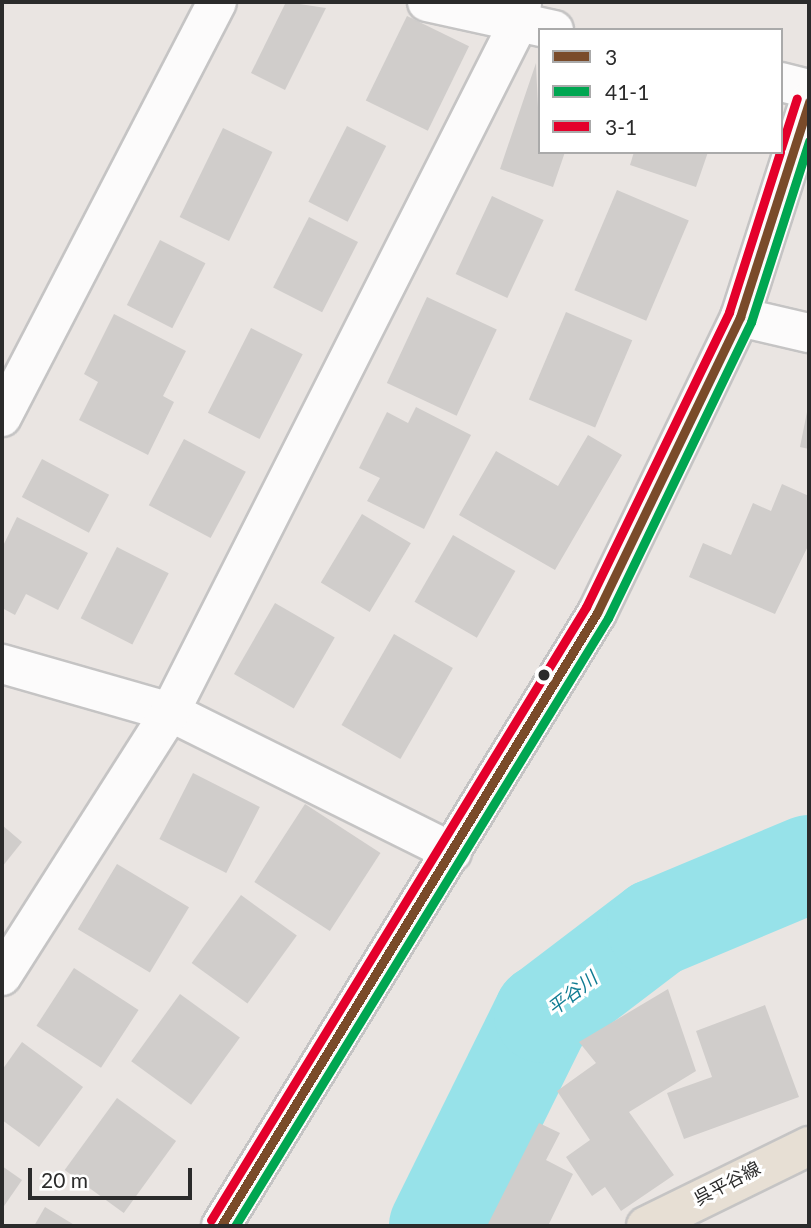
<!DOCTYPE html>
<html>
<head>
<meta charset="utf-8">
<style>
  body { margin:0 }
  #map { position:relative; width:811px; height:1228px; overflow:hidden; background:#eae5e2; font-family:Lato,"Noto Sans JP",sans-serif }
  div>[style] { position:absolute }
  .river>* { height:98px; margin:-49px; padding:0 49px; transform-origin:49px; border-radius:49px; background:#97e2e9 }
  .building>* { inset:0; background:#d0cdcb; transform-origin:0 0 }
  .roads { filter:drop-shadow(2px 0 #c5c4c4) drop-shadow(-2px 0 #c5c4c4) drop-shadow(0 2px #c5c4c4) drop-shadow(0 -2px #c5c4c4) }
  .minor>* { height:38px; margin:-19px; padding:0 19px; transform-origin:19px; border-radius:19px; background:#fcfbfb }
  .major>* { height:38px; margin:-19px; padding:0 19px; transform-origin:19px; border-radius:19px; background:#e7dfd4 }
  .bus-1>* { height:9px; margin:-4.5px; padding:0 4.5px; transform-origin:4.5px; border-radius:4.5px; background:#7a4b2a }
  .bus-2>* { height:9px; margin:-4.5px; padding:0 4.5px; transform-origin:4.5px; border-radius:4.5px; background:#00a651 }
  .bus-3>* { height:9px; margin:-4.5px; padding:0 4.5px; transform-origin:4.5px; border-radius:4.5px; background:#e4002b }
  .dots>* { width:19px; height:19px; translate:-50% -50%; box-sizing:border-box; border:4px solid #fff; border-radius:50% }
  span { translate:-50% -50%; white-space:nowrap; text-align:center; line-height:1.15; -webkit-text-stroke:6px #fff; paint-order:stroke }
  .street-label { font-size:18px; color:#2b2b2b }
  .water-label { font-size:19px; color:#107c93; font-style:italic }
  .frame { position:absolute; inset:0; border:4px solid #2b2b2b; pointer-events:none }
  .legend { position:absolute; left:538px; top:28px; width:245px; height:126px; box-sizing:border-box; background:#fff; border:2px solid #aaa; margin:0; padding:9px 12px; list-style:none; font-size:21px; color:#2b2b2b }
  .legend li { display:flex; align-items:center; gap:14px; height:35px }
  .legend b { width:35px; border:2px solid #aaa }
  .scale { position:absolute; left:28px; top:1168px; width:164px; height:32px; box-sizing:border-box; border:4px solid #2b2b2b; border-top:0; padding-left:9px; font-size:21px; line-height:24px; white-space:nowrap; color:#2b2b2b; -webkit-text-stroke:5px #fff; paint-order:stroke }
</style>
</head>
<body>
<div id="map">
  <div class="river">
    <i style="left:438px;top:1226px;width:237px;rotate:-63.7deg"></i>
    <i style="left:543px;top:1014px;width:142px;rotate:-37.3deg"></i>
    <i style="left:656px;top:928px;width:166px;rotate:-22.7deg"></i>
  </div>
  <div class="building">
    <i style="clip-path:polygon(286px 2px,326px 8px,285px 90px,251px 73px)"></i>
    <i style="left:407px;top:16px;width:69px;height:94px;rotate:26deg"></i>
    <i style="clip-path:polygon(536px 63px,540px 152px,565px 152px,553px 187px,500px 169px)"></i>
    <i style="left:347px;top:126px;width:44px;height:85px;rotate:27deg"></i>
    <i style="left:223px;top:128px;width:55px;height:99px;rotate:26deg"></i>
    <i style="clip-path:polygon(634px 152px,708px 152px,696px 187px,630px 165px)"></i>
    <i style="left:617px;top:190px;width:78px;height:109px;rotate:23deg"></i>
    <i style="left:492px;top:196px;width:57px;height:86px;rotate:25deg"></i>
    <i style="left:309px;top:217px;width:55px;height:79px;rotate:27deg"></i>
    <i style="left:160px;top:240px;width:51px;height:73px;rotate:27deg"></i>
    <i style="left:427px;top:297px;width:77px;height:95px;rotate:25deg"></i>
    <i style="left:566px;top:312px;width:72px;height:95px;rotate:23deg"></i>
    <i style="clip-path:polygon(114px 314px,186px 351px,163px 396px,174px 402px,148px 455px,79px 420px,98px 382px,84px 374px)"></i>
    <i style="left:251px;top:328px;width:58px;height:95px;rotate:27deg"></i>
    <i style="clip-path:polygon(416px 407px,471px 435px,424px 529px,367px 501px,380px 478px,359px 468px,387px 412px,408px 423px)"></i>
    <i style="clip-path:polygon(808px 407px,809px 407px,809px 449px,800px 447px)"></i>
    <i style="clip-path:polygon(588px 435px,622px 455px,555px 570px,459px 515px,496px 451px,558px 486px)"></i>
    <i style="left:184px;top:439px;width:70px;height:75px;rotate:28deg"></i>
    <i style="left:42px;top:459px;width:76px;height:43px;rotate:28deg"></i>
    <i style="clip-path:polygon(782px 484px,809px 496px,809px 544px,775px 614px,689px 577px,703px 543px,731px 555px,753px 503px,771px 511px)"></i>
    <i style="left:362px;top:514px;width:57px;height:80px;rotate:31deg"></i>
    <i style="clip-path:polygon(17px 517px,88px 553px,58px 610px,26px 594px,15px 615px,2px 608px,2px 548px)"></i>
    <i style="left:453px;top:535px;width:72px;height:77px;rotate:30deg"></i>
    <i style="left:117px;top:547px;width:58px;height:80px;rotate:27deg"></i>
    <i style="left:275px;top:603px;width:69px;height:82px;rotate:30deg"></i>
    <i style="left:394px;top:634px;width:68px;height:105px;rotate:30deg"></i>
    <i style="left:193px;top:773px;width:75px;height:74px;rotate:27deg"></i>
    <i style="left:305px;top:804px;width:90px;height:93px;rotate:33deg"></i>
    <i style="clip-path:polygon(2px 825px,22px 842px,2px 867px)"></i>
    <i style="left:117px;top:864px;width:84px;height:76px;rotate:31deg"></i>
    <i style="left:241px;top:895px;width:69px;height:84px;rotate:36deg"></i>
    <i style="left:74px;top:968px;width:77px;height:69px;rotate:33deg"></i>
    <i style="clip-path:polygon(668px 989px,696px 1071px,629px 1112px,674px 1175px,621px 1211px,605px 1187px,592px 1196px,566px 1157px,590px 1140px,557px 1091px,596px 1063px,579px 1042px)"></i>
    <i style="left:180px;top:994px;width:74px;height:83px;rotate:36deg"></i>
    <i style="clip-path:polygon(765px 1005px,799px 1097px,684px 1139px,667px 1093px,712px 1077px,696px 1031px)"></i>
    <i style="clip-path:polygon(22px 1042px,83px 1087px,39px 1147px,2px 1120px,2px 1070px)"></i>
    <i style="left:117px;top:1098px;width:73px;height:89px;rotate:36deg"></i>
    <i style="clip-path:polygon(539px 1123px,560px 1133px,546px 1160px,573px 1174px,548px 1226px,487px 1226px)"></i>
    <i style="clip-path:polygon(2px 1166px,22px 1180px,2px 1209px)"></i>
    <i style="clip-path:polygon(45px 1207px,76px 1226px,34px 1226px)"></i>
  </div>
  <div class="roads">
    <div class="minor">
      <i style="left:427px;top:2px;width:130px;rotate:12.4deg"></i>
      <i style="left:781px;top:82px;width:29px;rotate:14deg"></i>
      <i style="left:740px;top:317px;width:71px;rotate:13.1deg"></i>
      <i style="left:2px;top:417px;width:467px;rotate:-62.6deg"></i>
      <i style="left:2px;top:664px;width:175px;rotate:15.9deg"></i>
      <i style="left:170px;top:712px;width:315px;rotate:26.4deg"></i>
      <i style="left:2px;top:976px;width:313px;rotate:-57.5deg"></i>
      <i style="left:170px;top:712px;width:773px;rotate:-63.17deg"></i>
      <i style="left:519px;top:22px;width:20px;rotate:-81deg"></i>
      <i style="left:221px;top:1226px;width:719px;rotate:-58.48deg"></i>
      <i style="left:597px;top:613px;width:329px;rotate:-64.2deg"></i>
      <i style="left:740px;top:317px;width:226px;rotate:-72.2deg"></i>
    </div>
    <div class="major">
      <i style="left:646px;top:1226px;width:182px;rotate:-26.1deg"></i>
    </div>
  </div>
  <div class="bus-1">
    <i style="left:221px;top:1226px;width:719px;rotate:-58.48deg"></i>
    <i style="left:597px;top:613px;width:329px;rotate:-64.2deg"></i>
    <i style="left:740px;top:317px;width:226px;rotate:-72.2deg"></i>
  </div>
  <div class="bus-2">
    <i style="left:235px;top:1226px;width:713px;rotate:-58.47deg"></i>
    <i style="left:608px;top:618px;width:329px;rotate:-64.2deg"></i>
    <i style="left:751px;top:322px;width:190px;rotate:-72.2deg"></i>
  </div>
  <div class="bus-3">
    <i style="left:781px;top:148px;width:52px;rotate:-72.3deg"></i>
    <i style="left:211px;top:1220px;width:719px;rotate:-58.54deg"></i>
    <i style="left:586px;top:607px;width:328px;rotate:-64.1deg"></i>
    <i style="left:729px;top:312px;width:168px;rotate:-72.3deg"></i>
  </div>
  <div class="dots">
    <i style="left:544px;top:675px;background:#2b2b2b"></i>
  </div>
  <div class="street-label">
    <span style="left:727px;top:1183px;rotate:-28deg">呉平谷線</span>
  </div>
  <div class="water-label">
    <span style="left:572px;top:993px;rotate:-38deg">平谷川</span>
  </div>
  <div class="frame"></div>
  <ul class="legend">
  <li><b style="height:9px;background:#7a4b2a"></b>3</li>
  <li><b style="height:9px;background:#00a651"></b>41-1</li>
  <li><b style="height:9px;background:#e4002b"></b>3-1</li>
  </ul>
  <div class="scale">20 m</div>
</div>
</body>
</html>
